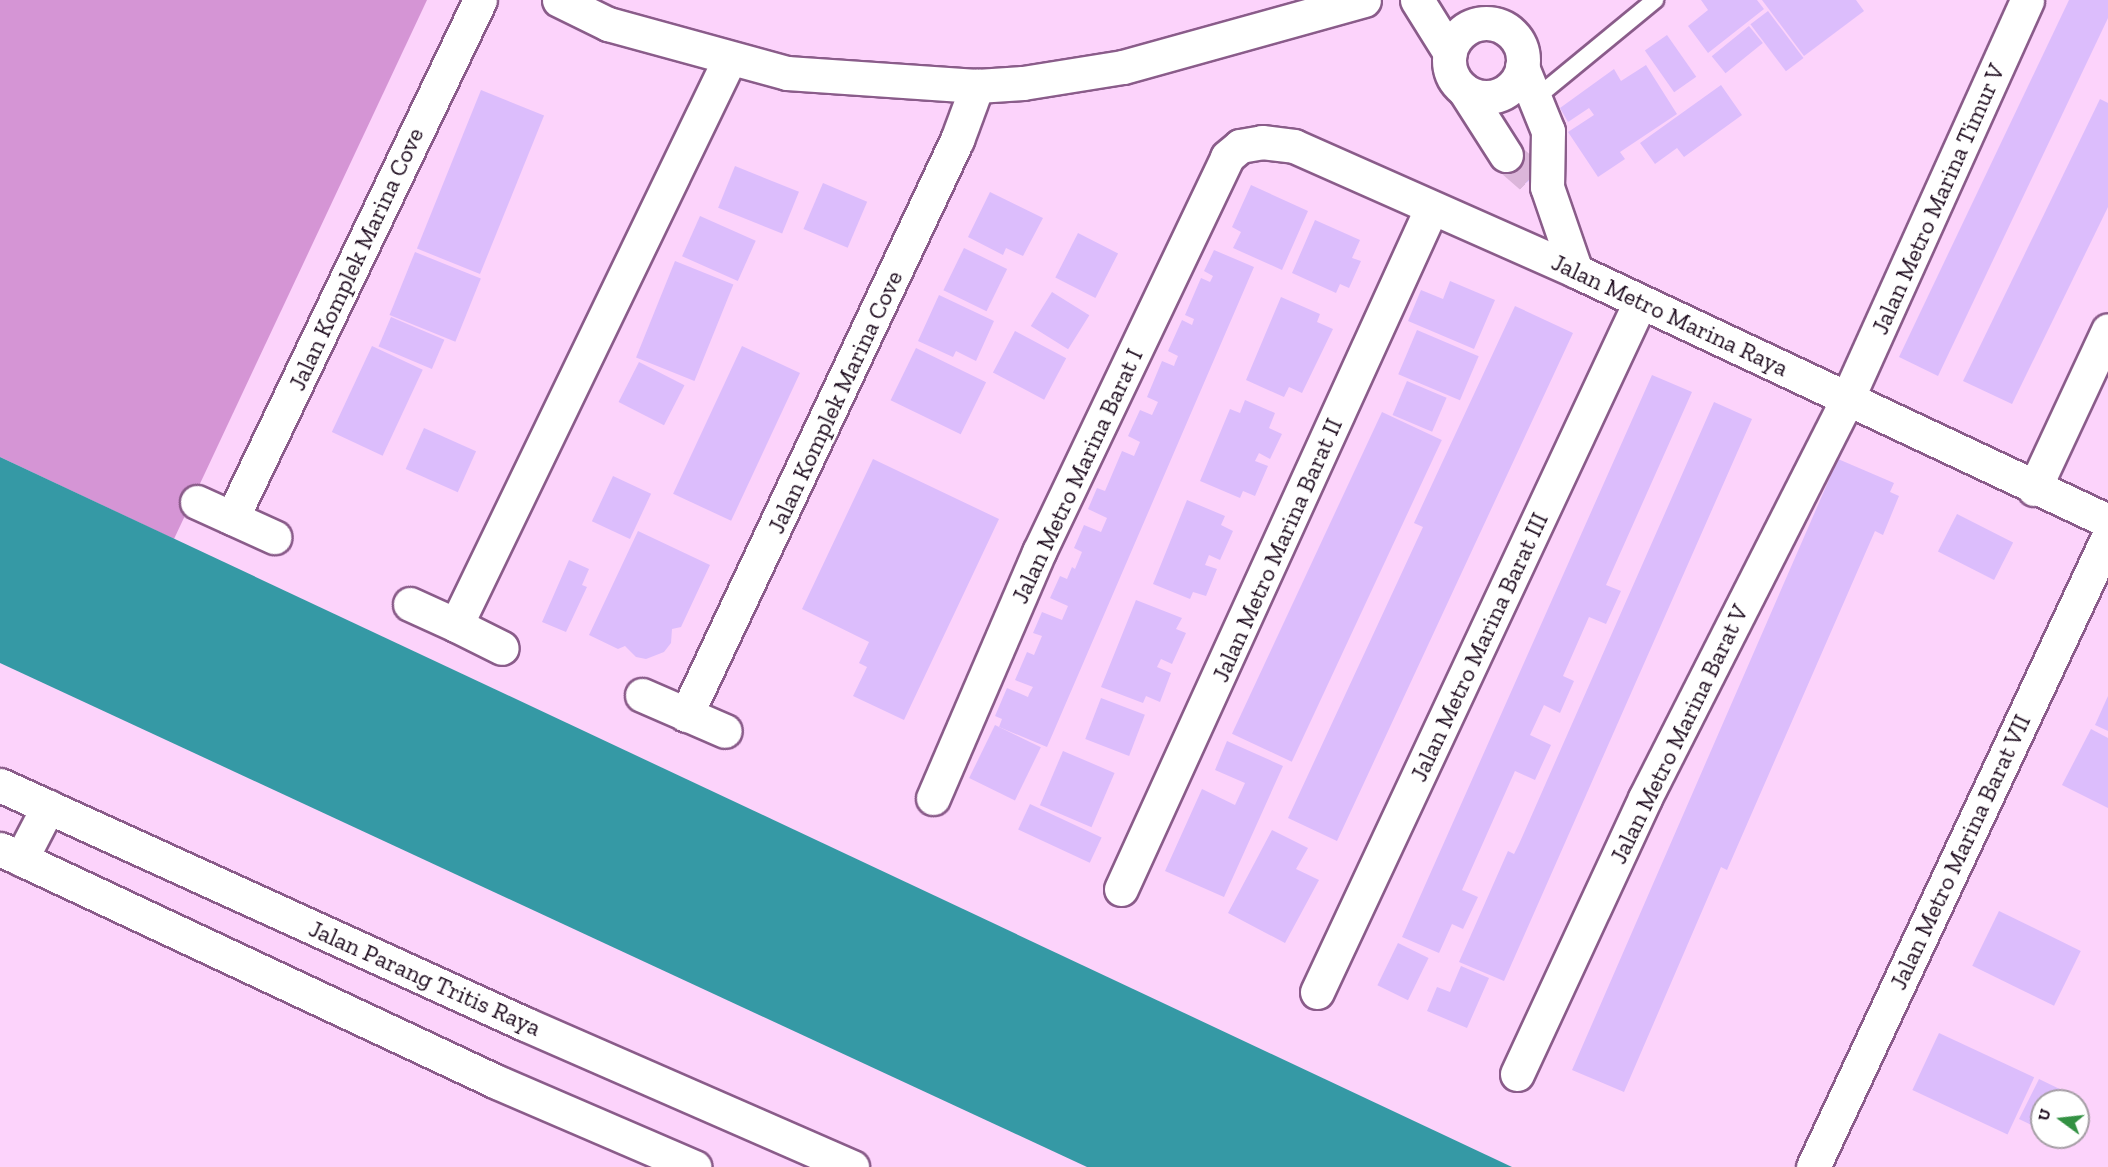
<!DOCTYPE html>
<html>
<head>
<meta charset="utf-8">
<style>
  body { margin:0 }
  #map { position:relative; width:2108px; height:1167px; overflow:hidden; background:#fcd3fb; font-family:"Zilla Slab",serif }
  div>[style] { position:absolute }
  .forest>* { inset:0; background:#d595d5 }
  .water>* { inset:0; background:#3599a5 }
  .building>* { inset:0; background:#dcbdfc; transform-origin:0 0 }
  .minor-tunnel>* { height:33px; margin-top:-16.5px; transform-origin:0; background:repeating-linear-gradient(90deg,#dbb5da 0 33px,transparent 0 49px) }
  .roads { filter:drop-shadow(2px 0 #8a5c8a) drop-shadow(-2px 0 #8a5c8a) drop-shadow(0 2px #8a5c8a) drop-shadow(0 -2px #8a5c8a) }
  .service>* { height:16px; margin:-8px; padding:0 8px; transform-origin:8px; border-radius:8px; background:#fff }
  .minor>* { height:33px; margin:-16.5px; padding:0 16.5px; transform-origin:16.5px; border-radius:16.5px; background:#fff }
  .minor>.ring { margin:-16.5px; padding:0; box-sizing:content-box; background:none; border:33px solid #fff; border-radius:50% }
  .tertiary>* { height:33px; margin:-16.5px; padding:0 16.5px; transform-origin:16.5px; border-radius:16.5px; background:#fff }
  span { translate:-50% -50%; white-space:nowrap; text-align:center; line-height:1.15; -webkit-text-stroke:5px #fff; paint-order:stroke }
  .street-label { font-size:24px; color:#1f0d1f }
  .north { position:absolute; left:2030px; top:1089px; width:60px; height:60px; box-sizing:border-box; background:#fff; border:2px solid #a59ea5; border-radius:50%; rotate:285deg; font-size:16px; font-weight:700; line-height:24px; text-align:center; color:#1f0d1f }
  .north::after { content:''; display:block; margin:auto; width:21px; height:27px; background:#339143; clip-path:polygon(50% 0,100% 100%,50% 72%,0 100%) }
</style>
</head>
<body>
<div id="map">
  <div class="forest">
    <i style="clip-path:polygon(0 0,427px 0,174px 539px,0 457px)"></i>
  </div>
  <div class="water">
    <i style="clip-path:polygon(0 457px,780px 823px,1512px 1167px,1087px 1167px,0 663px)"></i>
  </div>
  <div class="building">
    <i style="clip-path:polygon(1701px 0,1757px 0,1764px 9px,1708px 53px,1688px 26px,1708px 10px)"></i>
    <i style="clip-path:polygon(1762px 0,1856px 0,1864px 11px,1804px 56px)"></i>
    <i style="clip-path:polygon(2069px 0,2108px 0,2108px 18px,1938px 376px,1899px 357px)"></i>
    <i style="left:1768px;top:11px;width:59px;height:22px;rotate:53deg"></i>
    <i style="left:1749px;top:26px;width:22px;height:48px;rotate:51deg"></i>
    <i style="left:1667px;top:35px;width:51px;height:27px;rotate:55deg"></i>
    <i style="clip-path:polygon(1646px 65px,1677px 114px,1620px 152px,1625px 159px,1598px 177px,1568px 132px,1594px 115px,1589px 108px,1568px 122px,1560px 108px,1614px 69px,1621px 81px)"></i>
    <i style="clip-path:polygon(1721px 85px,1742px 115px,1684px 157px,1677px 148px,1655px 164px,1640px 143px)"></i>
    <i style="left:481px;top:90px;width:68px;height:171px;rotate:22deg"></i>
    <i style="clip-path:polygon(2100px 99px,2108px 103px,2108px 207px,2012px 404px,1963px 381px)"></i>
    <i style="left:1517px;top:146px;width:35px;height:19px;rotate:53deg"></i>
    <i style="left:735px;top:166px;width:69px;height:45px;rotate:22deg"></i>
    <i style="left:823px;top:183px;width:48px;height:50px;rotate:23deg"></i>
    <i style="clip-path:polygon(1251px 185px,1308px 211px,1282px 270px,1233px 248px,1241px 232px,1232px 227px)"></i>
    <i style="clip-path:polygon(990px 192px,1043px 218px,1023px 256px,1006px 248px,1003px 255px,968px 237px)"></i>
    <i style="left:700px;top:216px;width:61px;height:44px;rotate:24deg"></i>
    <i style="clip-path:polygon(1315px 220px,1360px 240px,1352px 258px,1361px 261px,1349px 288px,1340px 284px,1336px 293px,1292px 273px)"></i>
    <i style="left:1078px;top:233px;width:45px;height:50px;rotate:27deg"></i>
    <i style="left:964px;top:248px;width:48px;height:47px;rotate:26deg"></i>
    <i style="clip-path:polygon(1214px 250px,1254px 267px,1047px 747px,999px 727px,1002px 719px,995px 716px,1007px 688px,1028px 697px,1029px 694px,1033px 687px,1015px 680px,1027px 652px,1034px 655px,1042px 636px,1033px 633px,1042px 612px,1062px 620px,1068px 606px,1050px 598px,1060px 576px,1067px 579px,1072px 567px,1075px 569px,1082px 552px,1074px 548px,1084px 525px,1101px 532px,1107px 518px,1088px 509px,1097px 488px,1105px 491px,1122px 451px,1134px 456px,1140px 442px,1128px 436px,1140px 410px,1152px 415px,1158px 402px,1147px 397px,1162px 361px,1174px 366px,1175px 363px,1178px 356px,1168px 351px,1182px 320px,1192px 325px,1194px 319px,1185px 315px,1201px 278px,1210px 282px,1213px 276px,1204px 271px)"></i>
    <i style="left:415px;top:252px;width:71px;height:68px;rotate:22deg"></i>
    <i style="left:675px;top:261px;width:63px;height:104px;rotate:22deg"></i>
    <i style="clip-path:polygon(1450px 281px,1495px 300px,1474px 349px,1408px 321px,1421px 290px,1443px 299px)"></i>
    <i style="left:1052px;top:292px;width:44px;height:40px;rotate:32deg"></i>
    <i style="clip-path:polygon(939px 295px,994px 321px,976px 361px,956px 351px,953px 357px,918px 341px)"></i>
    <i style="clip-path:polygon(1281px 297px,1320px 314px,1317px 322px,1333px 329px,1302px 393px,1289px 387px,1284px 397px,1246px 380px)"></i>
    <i style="clip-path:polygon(1515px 306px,1573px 333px,1337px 841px,1288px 818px,1423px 527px,1414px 523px)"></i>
    <i style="left:391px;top:317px;width:58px;height:32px;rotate:23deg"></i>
    <i style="left:1417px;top:330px;width:67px;height:48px;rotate:23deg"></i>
    <i style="left:1015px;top:331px;width:58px;height:47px;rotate:28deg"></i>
    <i style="left:372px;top:346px;width:56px;height:95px;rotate:25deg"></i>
    <i style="left:742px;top:346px;width:64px;height:163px;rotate:25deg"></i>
    <i style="left:916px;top:348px;width:78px;height:58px;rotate:26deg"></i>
    <i style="left:639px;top:362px;width:51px;height:45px;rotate:27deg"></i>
    <i style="clip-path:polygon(1652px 375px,1692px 392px,1606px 585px,1621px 591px,1606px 624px,1589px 617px,1563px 676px,1574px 681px,1560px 713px,1544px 705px,1530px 735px,1551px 745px,1535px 780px,1515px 771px,1462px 890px,1478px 897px,1463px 929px,1452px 924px,1439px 953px,1402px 937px)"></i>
    <i style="left:1407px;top:381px;width:43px;height:37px;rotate:23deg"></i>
    <i style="clip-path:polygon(1245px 400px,1275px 413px,1269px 428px,1282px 434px,1270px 459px,1259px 453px,1255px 461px,1268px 466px,1255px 496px,1243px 491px,1240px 498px,1200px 481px,1230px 409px,1240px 413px)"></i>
    <i style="clip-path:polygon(1714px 402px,1752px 419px,1504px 981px,1459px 962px,1508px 851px,1514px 854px,1519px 844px)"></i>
    <i style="left:1382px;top:412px;width:66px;height:355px;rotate:25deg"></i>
    <i style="left:424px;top:428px;width:57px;height:45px;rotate:24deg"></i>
    <i style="clip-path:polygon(873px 459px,999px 519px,904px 720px,853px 696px,867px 667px,859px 663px,869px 642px,802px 609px)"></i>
    <i style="clip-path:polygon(1838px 459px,1894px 483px,1890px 492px,1899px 496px,1883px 535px,1875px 531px,1727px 870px,1721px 867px,1624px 1092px,1572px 1070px)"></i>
    <i style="left:613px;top:476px;width:42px;height:50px;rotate:25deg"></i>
    <i style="clip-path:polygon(1187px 500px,1225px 516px,1221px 525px,1233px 531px,1220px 560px,1209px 555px,1205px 565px,1217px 569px,1206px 596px,1193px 592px,1190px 599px,1153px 584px)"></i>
    <i style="left:1957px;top:514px;width:63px;height:42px;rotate:27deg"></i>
    <i style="clip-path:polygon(638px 531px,710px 565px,681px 627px,672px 629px,671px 643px,664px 652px,646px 659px,636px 657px,625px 646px,618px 649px,589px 635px)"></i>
    <i style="clip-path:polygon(569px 560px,589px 569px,582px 585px,587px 587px,566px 632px,542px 622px)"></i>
    <i style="clip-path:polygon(1136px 600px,1182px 618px,1176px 629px,1186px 633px,1172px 664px,1161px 659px,1157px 667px,1171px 673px,1160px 702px,1146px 696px,1143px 703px,1101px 687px)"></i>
    <i style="clip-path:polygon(2108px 696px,2108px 731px,2095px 725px)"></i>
    <i style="left:1101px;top:698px;width:47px;height:44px;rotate:21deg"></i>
    <i style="left:995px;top:725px;width:51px;height:59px;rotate:26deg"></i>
    <i style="clip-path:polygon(2091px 729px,2108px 738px,2108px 808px,2062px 785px)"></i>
    <i style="clip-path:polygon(1227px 741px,1283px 766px,1224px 897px,1165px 871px,1202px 789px,1235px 805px,1245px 783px,1215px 770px)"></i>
    <i style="left:1063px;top:751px;width:56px;height:59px;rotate:23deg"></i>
    <i style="left:1030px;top:804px;width:79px;height:28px;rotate:25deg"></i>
    <i style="clip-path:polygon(1272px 830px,1308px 848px,1296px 869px,1319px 880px,1285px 943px,1228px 913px)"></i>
    <i style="left:1999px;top:911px;width:91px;height:61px;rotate:26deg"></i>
    <i style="left:1398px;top:943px;width:34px;height:47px;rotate:26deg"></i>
    <i style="clip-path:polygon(1461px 966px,1489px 978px,1467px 1028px,1427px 1011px,1437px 987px,1450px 992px)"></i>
    <i style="left:1939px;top:1033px;width:105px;height:63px;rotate:25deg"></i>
    <i style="clip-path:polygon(2039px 1079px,2072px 1095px,2069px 1101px,2042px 1101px,2042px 1130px,2019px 1119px)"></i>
  </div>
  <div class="minor-tunnel">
    <i style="left:1506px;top:155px;width:35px;rotate:41deg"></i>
  </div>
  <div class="roads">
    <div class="service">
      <i style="left:1537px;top:97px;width:153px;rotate:-39.4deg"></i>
    </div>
    <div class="minor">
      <i style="left:559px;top:0;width:55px;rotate:26.1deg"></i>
      <i style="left:608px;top:24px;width:186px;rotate:15.3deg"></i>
      <i style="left:787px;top:73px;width:190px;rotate:3.9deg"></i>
      <i style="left:977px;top:86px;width:46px;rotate:-3.7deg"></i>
      <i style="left:1023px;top:83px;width:101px;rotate:-9.1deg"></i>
      <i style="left:1123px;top:67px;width:250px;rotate:-15.5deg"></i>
      <i style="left:1417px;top:0;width:62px;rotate:58.1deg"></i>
      <i class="ring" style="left:1449px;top:23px;width:41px;height:41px"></i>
      <i style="left:1522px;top:67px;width:69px;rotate:67.9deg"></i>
      <i style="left:1548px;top:131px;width:56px;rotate:91deg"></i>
      <i style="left:1547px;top:187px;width:89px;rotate:71deg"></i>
      <i style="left:1465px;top:91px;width:76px;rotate:57.4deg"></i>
      <i style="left:2034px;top:489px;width:175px;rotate:-65deg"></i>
      <i style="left:197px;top:502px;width:85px;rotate:24.4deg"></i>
      <i style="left:232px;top:518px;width:574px;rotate:-64.42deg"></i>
      <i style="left:410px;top:604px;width:51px;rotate:24.5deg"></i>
      <i style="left:456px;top:625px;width:627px;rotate:-64.21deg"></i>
      <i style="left:456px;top:625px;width:51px;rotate:26.6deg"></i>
      <i style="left:642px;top:695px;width:90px;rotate:23.4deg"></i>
      <i style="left:686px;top:715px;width:636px;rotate:-64.77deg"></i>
      <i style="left:957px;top:140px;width:58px;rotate:-69.7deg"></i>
      <i style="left:933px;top:798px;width:268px;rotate:-66.7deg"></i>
      <i style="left:1039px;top:552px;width:437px;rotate:-64.5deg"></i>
      <i style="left:1227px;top:157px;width:17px;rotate:-40deg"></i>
      <i style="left:1240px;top:146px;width:22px;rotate:-10deg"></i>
      <i style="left:1262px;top:142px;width:32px;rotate:7deg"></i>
      <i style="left:1294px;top:146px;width:308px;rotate:23.9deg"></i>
      <i style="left:1576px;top:271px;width:588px;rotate:25.17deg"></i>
      <i style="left:1121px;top:889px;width:747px;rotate:-65.49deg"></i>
      <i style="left:1317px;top:992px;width:762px;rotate:-64.91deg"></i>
      <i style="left:1517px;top:1074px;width:304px;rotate:-65.1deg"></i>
      <i style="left:1645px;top:798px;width:449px;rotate:-63.1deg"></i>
      <i style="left:1848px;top:397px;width:435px;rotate:-65.7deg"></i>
      <i style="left:1813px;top:1167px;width:696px;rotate:-64.91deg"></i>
    </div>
    <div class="tertiary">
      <i style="left:0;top:785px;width:577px;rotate:24.48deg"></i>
      <i style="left:525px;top:1024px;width:357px;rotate:23.6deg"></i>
      <i style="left:0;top:849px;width:549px;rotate:25.12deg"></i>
      <i style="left:497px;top:1082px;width:215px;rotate:23.3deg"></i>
      <i style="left:21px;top:859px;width:59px;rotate:-62.6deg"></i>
    </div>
  </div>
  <div class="street-label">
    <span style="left:1938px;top:199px;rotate:-66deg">Jalan Metro Marina Timur V</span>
    <span style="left:356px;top:259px;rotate:-65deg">Jalan Komplek Marina Cove</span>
    <span style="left:1670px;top:315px;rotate:25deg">Jalan Metro Marina Raya</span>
    <span style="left:835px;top:402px;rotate:-65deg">Jalan Komplek Marina Cove</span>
    <span style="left:1077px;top:476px;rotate:-65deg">Jalan Metro Marina Barat I</span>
    <span style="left:1277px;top:550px;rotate:-66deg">Jalan Metro Marina Barat II</span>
    <span style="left:1479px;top:647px;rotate:-65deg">Jalan Metro Marina Barat III</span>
    <span style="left:1679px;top:734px;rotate:-64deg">Jalan Metro Marina Barat V</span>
    <span style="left:1960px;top:852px;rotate:-65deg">Jalan Metro Marina Barat VII</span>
    <span style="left:425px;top:978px;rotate:24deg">Jalan Parang Tritis Raya</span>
  </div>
  <div class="north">U</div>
</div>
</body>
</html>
